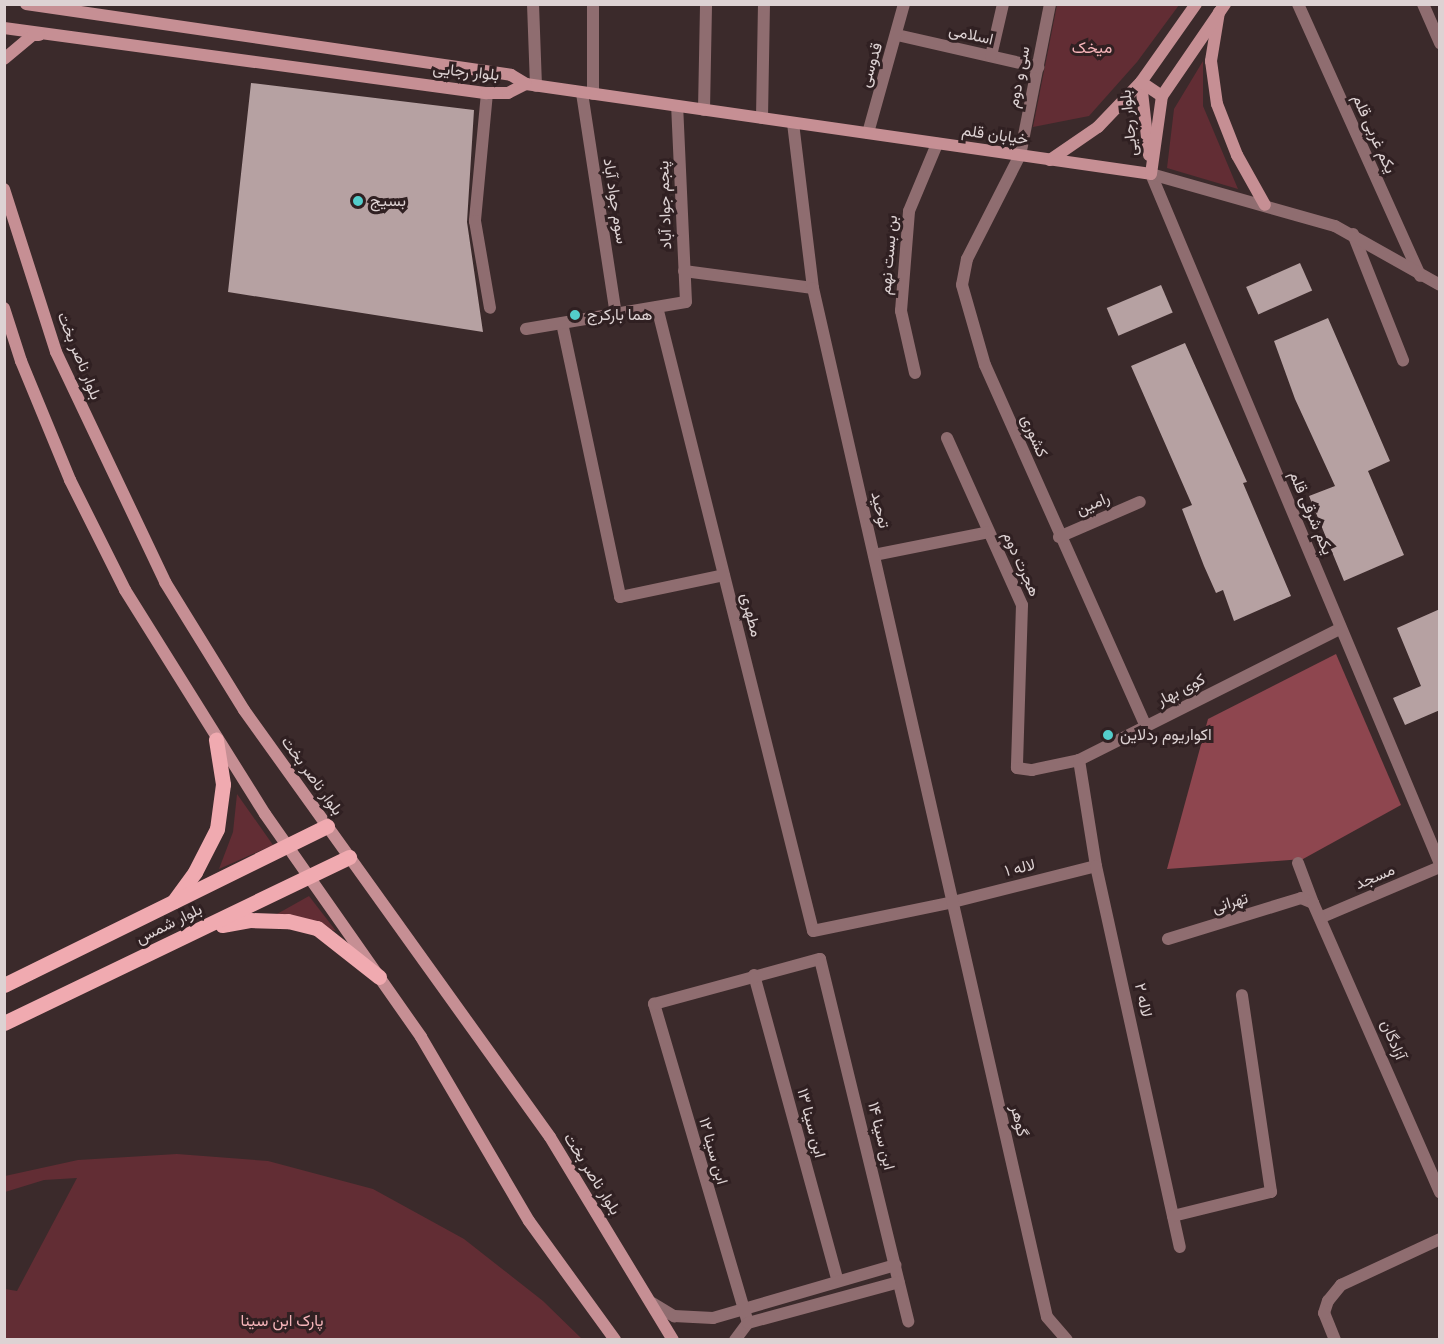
<!DOCTYPE html>
<html>
<head>
<meta charset="utf-8">
<style>
  body { margin:0 }
  #map { position:relative; width:1444px; height:1344px; overflow:hidden; background:#3b2a2b; font-family:Figtree,Vazirmatn,sans-serif }
  div>[style] { position:absolute }
  .green>* { inset:0; background:#622d34 }
  .forest>* { inset:0; background:#8e464f }
  .building>* { inset:0; background:#b6a1a2; transform-origin:0 0 }
  .minor>* { height:12px; margin:-6px; padding:0 6px; transform-origin:6px; border-radius:6px; background:#8f6d70 }
  .tertiary>* { height:12px; margin:-6px; padding:0 6px; transform-origin:6px; border-radius:6px; background:#8f6d70 }
  .secondary>* { height:12px; margin:-6px; padding:0 6px; transform-origin:6px; border-radius:6px; background:#c68f94 }
  .primary>* { height:15px; margin:-7.5px; padding:0 7.5px; transform-origin:7.5px; border-radius:7.5px; background:#f0aab0 }
  .dots>* { width:16px; height:16px; translate:-50% -50%; box-sizing:border-box; border:3px solid #302022; border-radius:50% }
  span { translate:-50% -50%; white-space:nowrap; text-align:center; line-height:1.15; -webkit-text-stroke:6px #302022; paint-order:stroke }
  .street-label { font-size:16px; color:#ddd2d3 }
  .park-label { font-size:16px; color:#f5b4b9 }
  .poi-label { font-size:16px; color:#ddd2d3 }
  .left { translate:0 -50%; text-align:left }
  .frame { position:absolute; inset:0; border:6px solid #ddd2d3; pointer-events:none }
</style>
</head>
<body>
<div id="map">
  <div class="green">
    <i style="clip-path:polygon(1057px 5px,1179px 5px,1137px 62px,1089px 116px,1033px 127px)"></i>
    <i style="clip-path:polygon(1203px 61px,1203px 106px,1238px 189px,1167px 168px,1174px 109px)"></i>
    <i style="clip-path:polygon(237px 794px,273px 845px,219px 869px,233px 832px)"></i>
    <i style="clip-path:polygon(309px 896px,336px 931px,277px 914px)"></i>
    <i style="clip-path:polygon(177px 1154px,268px 1161px,373px 1189px,464px 1239px,543px 1301px,582px 1339px,5px 1339px,5px 1289px,17px 1291px,77px 1178px,44px 1180px,5px 1192px,5px 1176px,78px 1160px)"></i>
  </div>
  <div class="forest">
    <i style="clip-path:polygon(1336px 654px,1401px 805px,1303px 859px,1167px 869px,1208px 719px)"></i>
  </div>
  <div class="building">
    <i style="clip-path:polygon(251px 83px,474px 110px,467px 222px,483px 332px,228px 292px)"></i>
    <i style="left:1300px;top:263px;width:30px;height:59px;rotate:66deg"></i>
    <i style="left:1161px;top:285px;width:30px;height:59px;rotate:67deg"></i>
    <i style="clip-path:polygon(1328px 318px,1390px 461px,1368px 471px,1404px 555px,1344px 581px,1309px 496px,1335px 486px,1295px 399px,1274px 341px)"></i>
    <i style="clip-path:polygon(1185px 343px,1247px 482px,1243px 483px,1291px 596px,1234px 621px,1223px 590px,1216px 593px,1204px 566px,1182px 509px,1192px 505px,1131px 366px)"></i>
    <i style="clip-path:polygon(1440px 609px,1440px 710px,1405px 725px,1393px 698px,1421px 686px,1397px 628px)"></i>
  </div>
  <div class="minor">
    <i style="left:533px;top:4px;width:82px;rotate:87.9deg"></i>
    <i style="left:1050px;top:4px;width:154px;rotate:101.2deg"></i>
    <i style="left:1020px;top:155px;width:117px;rotate:117deg"></i>
    <i style="left:967px;top:259px;width:26px;rotate:101deg"></i>
    <i style="left:962px;top:285px;width:83px;rotate:74deg"></i>
    <i style="left:985px;top:365px;width:395px;rotate:66deg"></i>
    <i style="left:1298px;top:4px;width:298px;rotate:65.8deg"></i>
    <i style="left:1423px;top:4px;width:43px;rotate:66.4deg"></i>
    <i style="left:897px;top:35px;width:145px;rotate:12.8deg"></i>
    <i style="left:991px;top:56px;width:53px;rotate:-77deg"></i>
    <i style="left:487px;top:93px;width:129px;rotate:95.4deg"></i>
    <i style="left:475px;top:221px;width:88px;rotate:80.2deg"></i>
    <i style="left:582px;top:93px;width:224px;rotate:81.3deg"></i>
    <i style="left:593px;top:94px;width:90px;rotate:-90deg"></i>
    <i style="left:704px;top:110px;width:106px;rotate:-88.9deg"></i>
    <i style="left:762px;top:118px;width:114px;rotate:-89deg"></i>
    <i style="left:868px;top:133px;width:134px;rotate:-74.4deg"></i>
    <i style="left:1353px;top:234px;width:136px;rotate:68.4deg"></i>
    <i style="left:684px;top:271px;width:130px;rotate:7.5deg"></i>
    <i style="left:657px;top:307px;width:643px;rotate:75.96deg"></i>
    <i style="left:813px;top:931px;width:143px;rotate:-11.7deg"></i>
    <i style="left:953px;top:902px;width:147px;rotate:-14.1deg"></i>
    <i style="left:562px;top:323px;width:280px;rotate:78deg"></i>
    <i style="left:620px;top:597px;width:106px;rotate:-11.9deg"></i>
    <i style="left:526px;top:329px;width:162px;rotate:-9.6deg"></i>
    <i style="left:686px;top:302px;width:196px;rotate:-92.6deg"></i>
    <i style="left:915px;top:373px;width:64px;rotate:-102.7deg"></i>
    <i style="left:901px;top:311px;width:100px;rotate:-85.4deg"></i>
    <i style="left:909px;top:211px;width:73px;rotate:-67.3deg"></i>
    <i style="left:947px;top:438px;width:183px;rotate:65.8deg"></i>
    <i style="left:1022px;top:605px;width:163px;rotate:91.8deg"></i>
    <i style="left:1017px;top:768px;width:15px;rotate:8deg"></i>
    <i style="left:1032px;top:770px;width:48px;rotate:-12deg"></i>
    <i style="left:1079px;top:760px;width:293px;rotate:-26.7deg"></i>
    <i style="left:1059px;top:537px;width:88px;rotate:-23.4deg"></i>
    <i style="left:874px;top:555px;width:117px;rotate:-11.3deg"></i>
    <i style="left:1079px;top:760px;width:107px;rotate:80.9deg"></i>
    <i style="left:1096px;top:866px;width:390px;rotate:77.6deg"></i>
    <i style="left:1298px;top:863px;width:43px;rotate:69.4deg"></i>
    <i style="left:1322px;top:917px;width:128px;rotate:-23deg"></i>
    <i style="left:1168px;top:939px;width:139px;rotate:-17.1deg"></i>
    <i style="left:1301px;top:898px;width:13px;rotate:23deg"></i>
    <i style="left:1313px;top:903px;width:316px;rotate:66.3deg"></i>
    <i style="left:754px;top:975px;width:315px;rotate:74.7deg"></i>
    <i style="left:1173px;top:1216px;width:101px;rotate:-13.8deg"></i>
    <i style="left:1271px;top:1192px;width:199px;rotate:-98.4deg"></i>
    <i style="left:652px;top:1303px;width:26px;rotate:31deg"></i>
    <i style="left:674px;top:1316px;width:39px;rotate:3deg"></i>
    <i style="left:713px;top:1318px;width:190px;rotate:-16.2deg"></i>
    <i style="left:748px;top:1323px;width:333px;rotate:-106.4deg"></i>
    <i style="left:654px;top:1004px;width:172px;rotate:-15.2deg"></i>
    <i style="left:820px;top:959px;width:373px;rotate:76.3deg"></i>
    <i style="left:735px;top:1340px;width:21px;rotate:-53deg"></i>
    <i style="left:748px;top:1323px;width:156px;rotate:-15.2deg"></i>
    <i style="left:1335px;top:1340px;width:29px;rotate:-112deg"></i>
    <i style="left:1324px;top:1313px;width:13px;rotate:-72deg"></i>
    <i style="left:1328px;top:1301px;width:21px;rotate:-51deg"></i>
    <i style="left:1341px;top:1285px;width:109px;rotate:-24.9deg"></i>
  </div>
  <div class="tertiary">
    <i style="left:793px;top:123px;width:166px;rotate:83.1deg"></i>
    <i style="left:813px;top:288px;width:1055px;rotate:77.19deg"></i>
    <i style="left:1047px;top:1317px;width:30px;rotate:49deg"></i>
    <i style="left:1151px;top:174px;width:748px;rotate:67.27deg"></i>
    <i style="left:1151px;top:174px;width:191px;rotate:15.8deg"></i>
    <i style="left:1335px;top:226px;width:120px;rotate:29.3deg"></i>
  </div>
  <div class="secondary">
    <i style="left:26px;top:4px;width:490px;rotate:8.3deg"></i>
    <i style="left:511px;top:75px;width:17px;rotate:31deg"></i>
    <i style="left:526px;top:84px;width:631px;rotate:8.19deg"></i>
    <i style="left:1219px;top:12px;width:50px;rotate:99.3deg"></i>
    <i style="left:1211px;top:61px;width:43px;rotate:82.1deg"></i>
    <i style="left:1217px;top:104px;width:55px;rotate:68.6deg"></i>
    <i style="left:1237px;top:155px;width:57px;rotate:60.8deg"></i>
    <i style="left:4px;top:28px;width:487px;rotate:7.7deg"></i>
    <i style="left:487px;top:93px;width:21px"></i>
    <i style="left:508px;top:93px;width:20px;rotate:-27deg"></i>
    <i style="left:4px;top:59px;width:38px;rotate:-40deg"></i>
    <i style="left:33px;top:35px;width:6px"></i>
    <i style="left:1149px;top:155px;width:73px;rotate:-96.3deg"></i>
    <i style="left:1141px;top:82px;width:95px;rotate:-54.8deg"></i>
    <i style="left:1050px;top:160px;width:58px;rotate:-34.5deg"></i>
    <i style="left:1098px;top:127px;width:62px;rotate:-46.3deg"></i>
    <i style="left:1141px;top:82px;width:25px;rotate:34deg"></i>
    <i style="left:1151px;top:174px;width:79px;rotate:-82deg"></i>
    <i style="left:1162px;top:96px;width:112px;rotate:-55.6deg"></i>
    <i style="left:4px;top:189px;width:171px;rotate:72.3deg"></i>
    <i style="left:56px;top:352px;width:255px;rotate:64.6deg"></i>
    <i style="left:165px;top:582px;width:150px;rotate:58.3deg"></i>
    <i style="left:244px;top:710px;width:525px;rotate:54.37deg"></i>
    <i style="left:550px;top:1137px;width:237px;rotate:58.8deg"></i>
    <i style="left:4px;top:308px;width:56px;rotate:72.2deg"></i>
    <i style="left:21px;top:361px;width:129px;rotate:67.6deg"></i>
    <i style="left:70px;top:480px;width:123px;rotate:63.4deg"></i>
    <i style="left:125px;top:590px;width:264px;rotate:58deg"></i>
    <i style="left:265px;top:814px;width:272px;rotate:55deg"></i>
    <i style="left:421px;top:1037px;width:213px;rotate:59.6deg"></i>
    <i style="left:529px;top:1221px;width:147px;rotate:54.1deg"></i>
  </div>
  <div class="primary">
    <i style="left:174px;top:901px;width:36px;rotate:-54deg"></i>
    <i style="left:195px;top:872px;width:48px;rotate:-62.9deg"></i>
    <i style="left:217px;top:829px;width:45px;rotate:-82.4deg"></i>
    <i style="left:223px;top:784px;width:45px;rotate:-99deg"></i>
    <i style="left:222px;top:925px;width:28px;rotate:-10deg"></i>
    <i style="left:250px;top:920px;width:38px;rotate:2deg"></i>
    <i style="left:288px;top:921px;width:30px;rotate:14deg"></i>
    <i style="left:317px;top:928px;width:79px;rotate:38.3deg"></i>
    <i style="left:4px;top:985px;width:360px;rotate:-26.2deg"></i>
    <i style="left:4px;top:1023px;width:383px;rotate:-25.7deg"></i>
  </div>
  <div class="dots">
    <i style="left:358px;top:201px;background:#53cdcb"></i>
    <i style="left:575px;top:315px;background:#53cdcb"></i>
    <i style="left:1108px;top:735px;background:#53cdcb"></i>
  </div>
  <div class="street-label">
    <span style="left:971px;top:35px;rotate:13deg">اسلامی</span>
    <span style="left:871px;top:65px;rotate:-73deg">قدوسی</span>
    <span style="left:466px;top:72px;rotate:6deg">بلوار رجایی</span>
    <span style="left:1019px;top:77px;rotate:-79deg">سی و دوم</span>
    <span style="left:1129px;top:123px;rotate:-96deg">بلوار رجایی</span>
    <span style="left:1374px;top:134px;rotate:66deg">یکم غربی قلم</span>
    <span style="left:995px;top:135px;rotate:8deg">خیابان قلم</span>
    <span style="left:615px;top:201px;rotate:81deg">سوم جواد آباد</span>
    <span style="left:665px;top:205px;rotate:-92deg">پنجم جواد آباد</span>
    <span style="left:889px;top:255px;rotate:-85deg">بن بست نهم</span>
    <span style="left:79px;top:356px;rotate:68deg">بلوار ناصر بخت</span>
    <span style="left:1034px;top:436px;rotate:67deg">کشوری</span>
    <span style="left:1093px;top:504px;rotate:-23deg">رامین</span>
    <span style="left:880px;top:510px;rotate:77deg">توحید</span>
    <span style="left:1311px;top:513px;rotate:67deg">یکم شرقی قلم</span>
    <span style="left:1021px;top:564px;rotate:66deg">هجرت دوم</span>
    <span style="left:751px;top:615px;rotate:76deg">مطهری</span>
    <span style="left:1181px;top:690px;rotate:-27deg">کوی بهار</span>
    <span style="left:312px;top:776px;rotate:54deg">بلوار ناصر بخت</span>
    <span style="left:1020px;top:868px;rotate:-14deg">لاله ۱</span>
    <span style="left:1375px;top:877px;rotate:-23deg">مسجد</span>
    <span style="left:1230px;top:903px;rotate:-17deg">تهرانی</span>
    <span style="left:169px;top:924px;rotate:-26deg">بلوار شمس</span>
    <span style="left:1143px;top:1000px;rotate:78deg">لاله ۲</span>
    <span style="left:1393px;top:1040px;rotate:67deg">آزادگان</span>
    <span style="left:1019px;top:1121px;rotate:77deg">گوهر</span>
    <span style="left:811px;top:1123px;rotate:75deg">ابن سینا ۱۳</span>
    <span style="left:881px;top:1136px;rotate:76deg">ابن سینا ۱۴</span>
    <span style="left:713px;top:1151px;rotate:74deg">ابن سینا ۱۲</span>
    <span style="left:592px;top:1174px;rotate:58deg">بلوار ناصر بخت</span>
  </div>
  <div class="park-label">
    <span style="left:1092px;top:48px">میخک</span>
    <span style="left:282px;top:1321px">پارک ابن سینا</span>
  </div>
  <div class="poi-label">
    <span class="left" style="left:370px;top:201px">بسیج</span>
    <span class="left" style="left:587px;top:315px">هما بارکرج</span>
    <span class="left" style="left:1120px;top:735px">اکواریوم ردلاین</span>
  </div>
  <div class="frame"></div>
</div>
</body>
</html>
